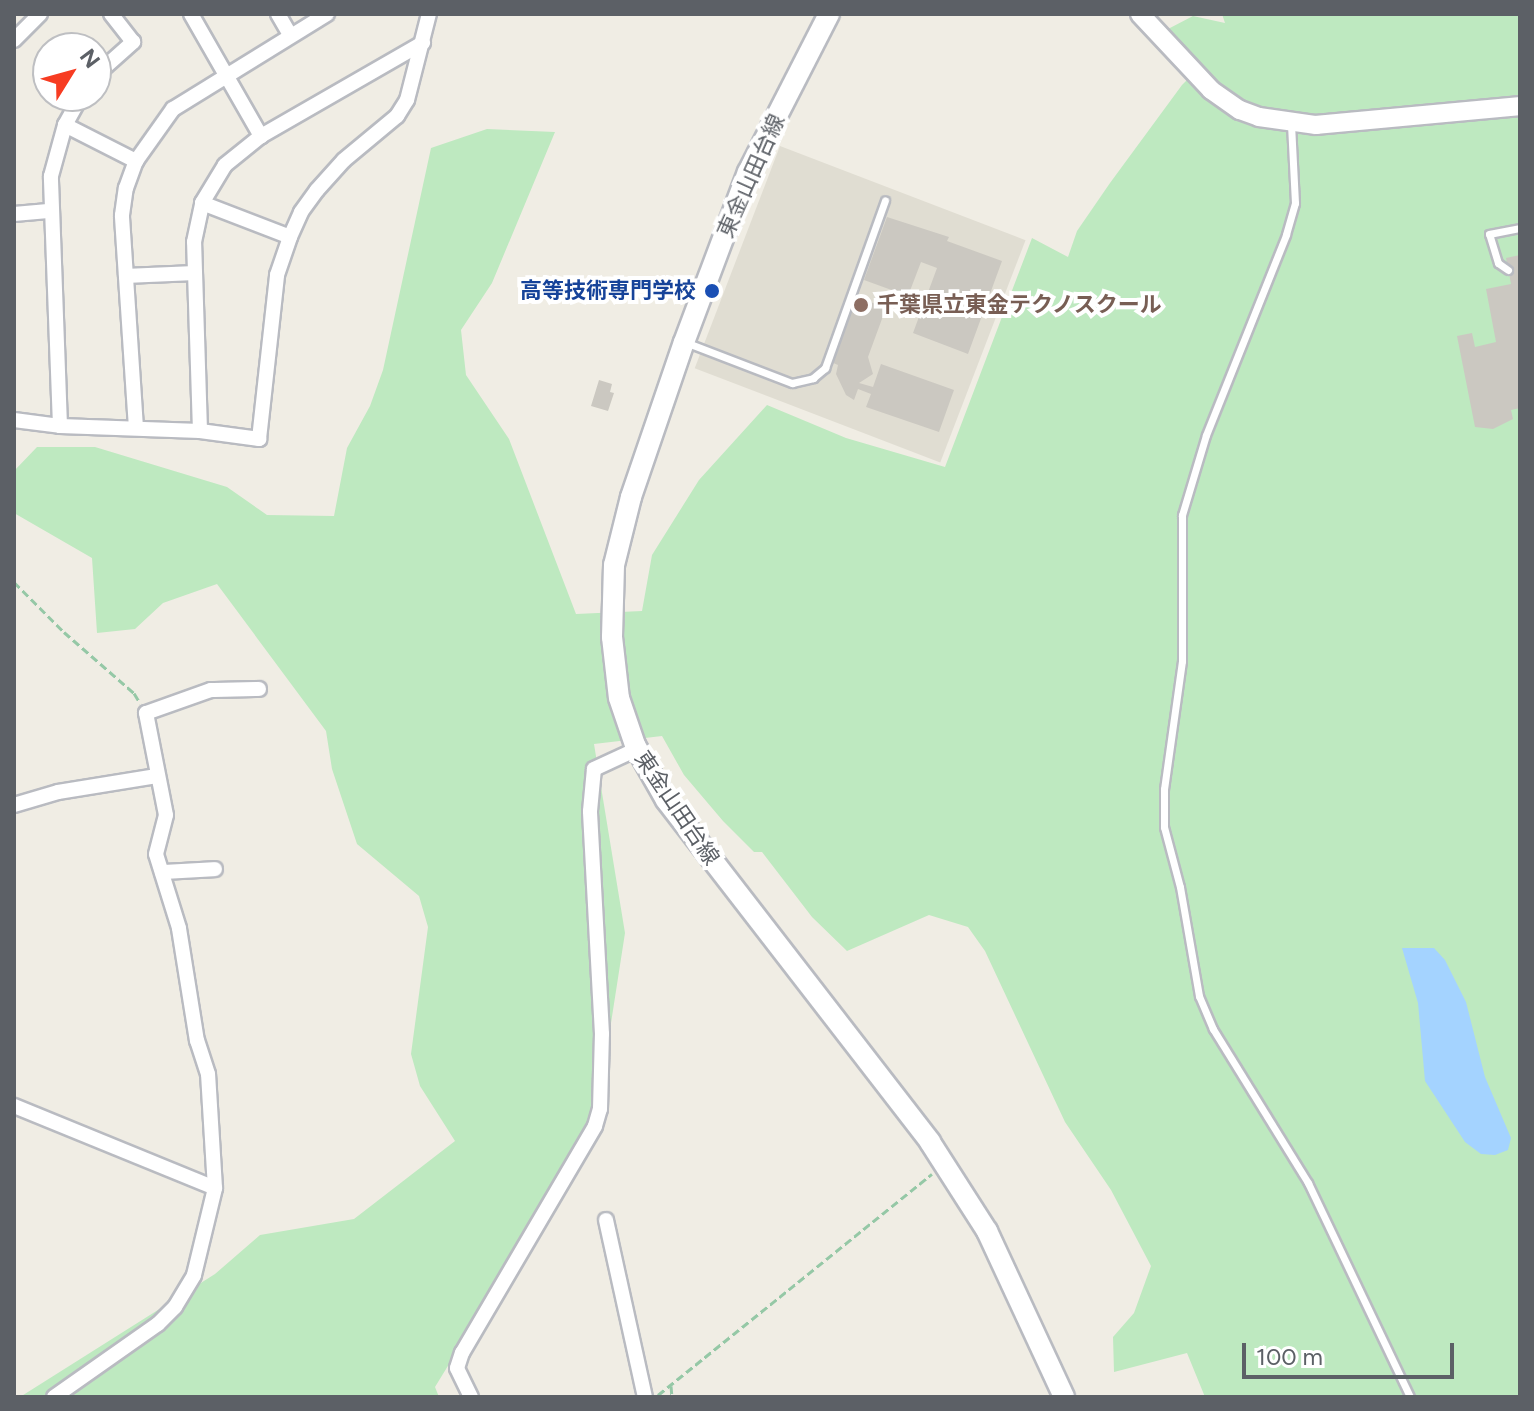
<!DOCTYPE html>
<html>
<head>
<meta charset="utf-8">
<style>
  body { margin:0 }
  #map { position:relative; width:1534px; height:1411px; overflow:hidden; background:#f0ede4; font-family:Figtree,"Noto Sans JP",sans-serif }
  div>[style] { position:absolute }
  .education>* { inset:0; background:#e0ddd2; transform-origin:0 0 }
  .green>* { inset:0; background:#bee9c0 }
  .water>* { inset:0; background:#a4d3ff }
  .building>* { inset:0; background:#cbc8c1 }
  .path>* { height:3px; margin-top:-1.5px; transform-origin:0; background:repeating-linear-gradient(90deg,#95c8a6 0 8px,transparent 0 12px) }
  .roads { filter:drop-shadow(2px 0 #b9bbc1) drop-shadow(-2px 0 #b9bbc1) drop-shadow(0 2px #b9bbc1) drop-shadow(0 -2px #b9bbc1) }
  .service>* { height:7px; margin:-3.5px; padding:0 3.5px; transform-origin:3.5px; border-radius:3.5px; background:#fff }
  .minor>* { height:14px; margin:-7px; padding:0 7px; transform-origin:7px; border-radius:7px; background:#fff }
  .tertiary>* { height:18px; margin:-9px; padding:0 9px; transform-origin:9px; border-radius:9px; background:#fff }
  .secondary>* { height:20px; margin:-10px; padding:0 10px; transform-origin:10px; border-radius:10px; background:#fff }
  .dots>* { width:22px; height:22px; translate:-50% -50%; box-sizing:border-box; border:4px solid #fff; border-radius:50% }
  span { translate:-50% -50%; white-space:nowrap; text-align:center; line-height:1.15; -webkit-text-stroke:8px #fff; paint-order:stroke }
  .street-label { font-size:22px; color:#5c6066 }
  .transit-label { font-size:22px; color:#164399; font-weight:700 }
  .right { translate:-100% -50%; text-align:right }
  .education-label { font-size:22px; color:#785e54; font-weight:700 }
  .left { translate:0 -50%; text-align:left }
  .frame { position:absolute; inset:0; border:16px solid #5c6066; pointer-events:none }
  .north { position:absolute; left:32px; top:32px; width:80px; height:80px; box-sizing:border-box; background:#fff; border:2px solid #bebfc2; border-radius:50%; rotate:53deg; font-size:22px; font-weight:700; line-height:32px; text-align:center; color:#5c6066 }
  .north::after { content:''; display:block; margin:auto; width:28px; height:36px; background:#f73c22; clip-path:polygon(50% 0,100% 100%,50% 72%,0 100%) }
  .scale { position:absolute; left:1242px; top:1343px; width:212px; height:36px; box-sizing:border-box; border:4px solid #5c6066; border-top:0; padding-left:10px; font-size:24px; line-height:28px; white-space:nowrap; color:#5c6066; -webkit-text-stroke:6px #fff; paint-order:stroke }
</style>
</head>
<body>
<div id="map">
  <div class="education">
    <i style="left:780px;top:146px;width:263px;height:238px;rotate:21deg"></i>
  </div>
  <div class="green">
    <i style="clip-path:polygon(1222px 14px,1520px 14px,1520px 1397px,1205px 1397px,1187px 1353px,1114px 1372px,1113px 1337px,1134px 1313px,1151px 1266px,1111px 1190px,1065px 1122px,985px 951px,968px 927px,929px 915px,847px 951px,812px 917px,762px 852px,754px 852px,723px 821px,684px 775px,662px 736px,594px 744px,625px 933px,595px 1126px,435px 1387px,439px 1397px,20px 1397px,215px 1274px,260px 1235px,354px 1219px,455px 1141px,420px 1086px,411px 1054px,428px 927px,419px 896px,357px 844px,332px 769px,326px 731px,217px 584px,163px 603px,135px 629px,97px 633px,92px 558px,14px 513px,14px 471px,37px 447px,95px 447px,227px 487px,267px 515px,334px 516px,347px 448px,370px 406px,383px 370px,431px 148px,487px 129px,555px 132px,492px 283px,461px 330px,466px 375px,509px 439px,576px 614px,642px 611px,652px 555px,699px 480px,767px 405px,846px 438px,945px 467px,1032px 238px,1068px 257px,1077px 231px,1110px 183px,1182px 85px,1202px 65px,1168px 29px,1193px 16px,1225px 23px)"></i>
  </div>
  <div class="water">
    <i style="clip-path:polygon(1402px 948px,1434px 948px,1445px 960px,1466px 1002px,1485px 1077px,1511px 1138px,1508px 1150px,1495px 1155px,1481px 1154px,1465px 1142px,1425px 1081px,1418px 1003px)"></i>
  </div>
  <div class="building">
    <i style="clip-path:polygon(887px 217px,949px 237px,947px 241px,1002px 261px,968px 354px,913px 333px,937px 268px,921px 262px,908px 296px,864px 280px)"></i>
    <i style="clip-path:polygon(1520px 255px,1520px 408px,1511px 410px,1513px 419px,1493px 429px,1475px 427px,1457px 336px,1472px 333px,1475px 347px,1496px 342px,1486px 289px,1511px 284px,1506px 258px)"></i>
    <i style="clip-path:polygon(855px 296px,886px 308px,868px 357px,873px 374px,859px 383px,873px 387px,881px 364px,954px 390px,939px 432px,866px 407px,871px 394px,858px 389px,854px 400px,846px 395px,836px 374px,838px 365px,831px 362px)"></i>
    <i style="clip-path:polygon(599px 380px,612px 384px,610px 392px,614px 393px,608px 411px,591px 406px)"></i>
  </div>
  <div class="path">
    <i style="left:14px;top:582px;width:71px;rotate:45deg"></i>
    <i style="left:64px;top:632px;width:93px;rotate:41.1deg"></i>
    <i style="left:134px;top:693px;width:12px;rotate:59deg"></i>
    <i style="left:671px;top:1386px;width:11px;rotate:85deg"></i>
    <i style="left:658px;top:1395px;width:352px;rotate:-38.9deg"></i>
  </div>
  <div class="roads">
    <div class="service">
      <i style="left:1291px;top:124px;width:79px;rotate:87.1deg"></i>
      <i style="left:1295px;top:203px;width:33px;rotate:106deg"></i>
      <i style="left:1286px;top:235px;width:215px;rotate:111.8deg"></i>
      <i style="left:1206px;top:435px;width:84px;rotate:106.7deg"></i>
      <i style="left:1182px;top:515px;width:146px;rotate:90deg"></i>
      <i style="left:1182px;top:661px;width:129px;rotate:98deg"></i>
      <i style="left:1164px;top:789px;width:38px;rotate:90deg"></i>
      <i style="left:1164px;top:827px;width:62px;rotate:75.1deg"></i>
      <i style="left:1180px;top:887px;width:111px;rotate:80.1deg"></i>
      <i style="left:1199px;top:996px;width:36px;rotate:67deg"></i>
      <i style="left:1213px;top:1029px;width:181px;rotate:58.3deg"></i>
      <i style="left:1308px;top:1183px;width:237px;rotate:64.5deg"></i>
      <i style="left:1508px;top:270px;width:12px;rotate:-145deg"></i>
      <i style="left:1498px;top:263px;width:30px;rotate:-107deg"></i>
      <i style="left:1489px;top:234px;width:32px;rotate:-11deg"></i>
      <i style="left:685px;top:342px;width:115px;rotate:21deg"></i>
      <i style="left:792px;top:383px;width:22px;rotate:-13deg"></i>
      <i style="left:813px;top:378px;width:16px;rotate:-40deg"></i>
      <i style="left:825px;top:368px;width:178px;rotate:-70.3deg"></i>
    </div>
    <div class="minor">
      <i style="left:191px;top:14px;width:141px;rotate:60.2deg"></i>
      <i style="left:278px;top:14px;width:24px;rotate:60deg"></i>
      <i style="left:14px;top:40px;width:37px;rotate:-45deg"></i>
      <i style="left:96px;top:75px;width:50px;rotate:-41.7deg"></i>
      <i style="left:133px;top:42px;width:36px;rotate:-128deg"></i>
      <i style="left:65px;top:125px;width:80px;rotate:26.9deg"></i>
      <i style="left:202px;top:203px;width:94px;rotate:21.1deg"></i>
      <i style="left:14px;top:214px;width:37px;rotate:-5deg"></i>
      <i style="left:126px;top:276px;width:68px;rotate:-2.5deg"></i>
      <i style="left:14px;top:420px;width:46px;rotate:7.4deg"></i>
      <i style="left:60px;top:426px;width:140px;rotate:2deg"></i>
      <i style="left:200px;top:431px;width:60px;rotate:7.7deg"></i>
      <i style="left:259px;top:439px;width:165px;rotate:-83.7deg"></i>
      <i style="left:277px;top:275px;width:40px;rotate:-71.1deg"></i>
      <i style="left:290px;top:237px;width:27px;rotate:-66deg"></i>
      <i style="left:301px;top:212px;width:27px;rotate:-54deg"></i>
      <i style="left:317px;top:190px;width:40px;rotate:-48deg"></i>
      <i style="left:344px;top:160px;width:69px;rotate:-39.7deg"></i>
      <i style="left:397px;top:116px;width:19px;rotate:-58deg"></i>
      <i style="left:407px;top:100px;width:89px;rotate:-75.7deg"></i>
      <i style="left:60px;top:426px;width:250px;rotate:-92.1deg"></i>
      <i style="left:51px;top:176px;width:53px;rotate:-74.6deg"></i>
      <i style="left:65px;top:125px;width:33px;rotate:-61deg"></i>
      <i style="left:136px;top:428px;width:213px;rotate:-93.8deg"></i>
      <i style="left:122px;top:215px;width:27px;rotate:-82deg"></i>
      <i style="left:126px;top:188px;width:29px;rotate:-70deg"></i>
      <i style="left:136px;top:161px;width:64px;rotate:-54.6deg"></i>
      <i style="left:173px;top:109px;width:181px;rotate:-31.7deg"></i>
      <i style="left:200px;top:431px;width:189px;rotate:-91.8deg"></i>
      <i style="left:194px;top:242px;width:40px;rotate:-78deg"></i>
      <i style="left:202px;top:203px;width:44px;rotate:-58.8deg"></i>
      <i style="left:225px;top:165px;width:46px;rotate:-38.9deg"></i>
      <i style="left:261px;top:136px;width:187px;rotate:-29.9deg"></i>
      <i style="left:14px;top:805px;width:46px;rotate:-16.5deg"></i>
      <i style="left:58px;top:792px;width:100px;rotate:-9.2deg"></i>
      <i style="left:162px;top:872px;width:53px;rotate:-3.2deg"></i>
      <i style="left:14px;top:1106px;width:217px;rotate:22.2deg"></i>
      <i style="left:606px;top:1220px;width:181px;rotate:77.6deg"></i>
      <i style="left:54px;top:1397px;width:127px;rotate:-35.1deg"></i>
      <i style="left:158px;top:1324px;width:24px;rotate:-45deg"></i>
      <i style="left:175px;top:1307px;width:37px;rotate:-59deg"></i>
      <i style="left:194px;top:1275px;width:89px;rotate:-76.4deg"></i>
      <i style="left:215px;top:1188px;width:114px;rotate:-93.5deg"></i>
      <i style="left:208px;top:1074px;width:35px;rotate:-108deg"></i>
      <i style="left:197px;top:1041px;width:114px;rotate:-99.1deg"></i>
      <i style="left:179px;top:928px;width:77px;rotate:-107.3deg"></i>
      <i style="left:156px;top:854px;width:40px;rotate:-75.6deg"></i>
      <i style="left:166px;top:815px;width:104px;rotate:-101.1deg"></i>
      <i style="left:146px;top:713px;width:69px;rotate:-19.5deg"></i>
      <i style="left:211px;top:690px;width:48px;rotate:-1.2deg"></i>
      <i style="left:471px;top:1397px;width:32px;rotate:-116deg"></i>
      <i style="left:457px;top:1368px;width:16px;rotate:-72deg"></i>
      <i style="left:462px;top:1353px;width:263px;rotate:-59.6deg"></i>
      <i style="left:595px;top:1126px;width:18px;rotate:-74deg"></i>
      <i style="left:600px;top:1109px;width:75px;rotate:-88.5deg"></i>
      <i style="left:602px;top:1034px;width:223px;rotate:-93.1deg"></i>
      <i style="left:590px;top:811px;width:42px;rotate:-84.6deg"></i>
      <i style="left:594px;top:769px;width:47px;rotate:-24.9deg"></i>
    </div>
    <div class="tertiary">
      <i style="left:1140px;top:14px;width:104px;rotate:46.9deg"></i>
      <i style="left:1211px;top:90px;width:35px;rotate:35deg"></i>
      <i style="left:1240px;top:110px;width:20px;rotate:20deg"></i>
      <i style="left:1259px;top:117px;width:58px;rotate:8deg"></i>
      <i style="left:1316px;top:125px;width:205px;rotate:-5.3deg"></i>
    </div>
    <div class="secondary">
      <i style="left:829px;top:14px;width:178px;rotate:117.1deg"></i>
      <i style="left:748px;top:172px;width:182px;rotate:110.6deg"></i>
      <i style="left:684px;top:342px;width:164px;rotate:108.9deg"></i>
      <i style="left:631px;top:497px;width:70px;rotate:104deg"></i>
      <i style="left:614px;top:565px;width:72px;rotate:91.6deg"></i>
      <i style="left:612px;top:637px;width:61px;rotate:83.5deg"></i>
      <i style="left:619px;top:698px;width:50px;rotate:71.2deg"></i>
      <i style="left:635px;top:745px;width:63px;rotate:60.6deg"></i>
      <i style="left:666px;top:800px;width:432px;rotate:52.3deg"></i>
      <i style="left:930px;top:1142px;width:106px;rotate:57.4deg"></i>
      <i style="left:987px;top:1231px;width:183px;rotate:65.1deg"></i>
    </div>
  </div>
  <div class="dots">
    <i style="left:712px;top:291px;background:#1a4fb4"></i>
    <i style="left:861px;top:305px;background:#8d6e63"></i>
  </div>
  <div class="street-label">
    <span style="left:751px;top:176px;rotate:-66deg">東金山田台線</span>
    <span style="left:677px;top:808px;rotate:56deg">東金山田台線</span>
  </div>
  <div class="transit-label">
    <span class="right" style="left:696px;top:291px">高等技術専門学校</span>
  </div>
  <div class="education-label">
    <span class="left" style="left:877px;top:305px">千葉県立東金テクノスクール</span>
  </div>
  <div class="frame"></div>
  <div class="north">N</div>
  <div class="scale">100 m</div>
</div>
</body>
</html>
